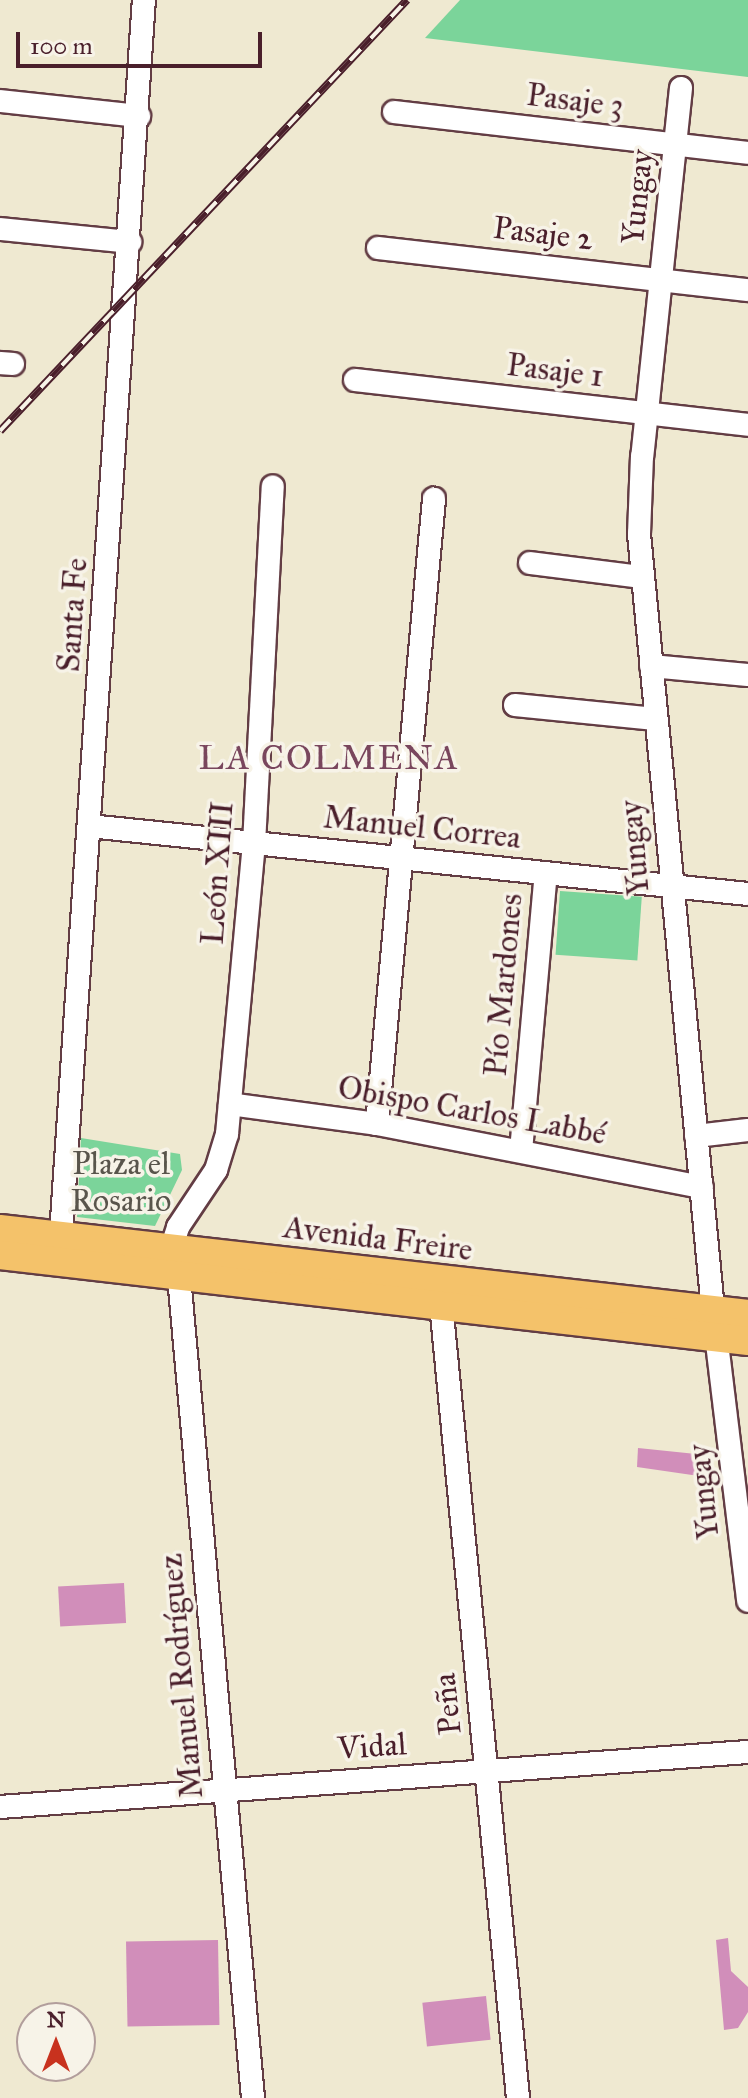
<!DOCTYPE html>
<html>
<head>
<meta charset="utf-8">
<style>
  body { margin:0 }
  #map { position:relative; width:748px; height:2098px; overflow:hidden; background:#efe9d1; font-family:"IM FELL Great Primer",serif }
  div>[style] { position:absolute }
  .green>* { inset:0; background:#7bd49a; transform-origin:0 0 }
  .building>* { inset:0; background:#d18eba; transform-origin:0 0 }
  .roads { filter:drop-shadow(2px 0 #633d44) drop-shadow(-2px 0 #633d44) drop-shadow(0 2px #633d44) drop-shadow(0 -2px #633d44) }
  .minor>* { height:22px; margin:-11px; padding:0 11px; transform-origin:11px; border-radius:11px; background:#fff }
  .major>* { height:28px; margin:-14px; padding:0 14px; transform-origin:14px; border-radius:14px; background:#f4c26a }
  .rail>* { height:8px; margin-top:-4px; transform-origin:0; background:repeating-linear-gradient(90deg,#f7f3e8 0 15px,#4a1f2b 0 30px); box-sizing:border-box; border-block:2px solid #4a1f2b }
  span { translate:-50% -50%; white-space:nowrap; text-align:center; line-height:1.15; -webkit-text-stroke:7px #f7f3e8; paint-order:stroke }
  .street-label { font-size:32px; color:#4a1f2b }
  .park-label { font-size:32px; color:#59554c }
  .neighbourhood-label { font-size:34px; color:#79465d; letter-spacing:2px }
  .north { position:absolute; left:16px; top:2002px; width:80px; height:80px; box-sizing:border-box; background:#f7f3e8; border:2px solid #b29e9c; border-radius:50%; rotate:0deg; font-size:22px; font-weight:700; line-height:32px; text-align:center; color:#4a1f2b }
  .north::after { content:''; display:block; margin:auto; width:28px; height:36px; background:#c8321e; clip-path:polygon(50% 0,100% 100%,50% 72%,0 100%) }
  .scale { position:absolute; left:16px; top:32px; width:246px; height:36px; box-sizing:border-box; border:4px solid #4a1f2b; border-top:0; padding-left:10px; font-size:24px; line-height:28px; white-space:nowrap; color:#4a1f2b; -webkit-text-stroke:6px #f7f3e8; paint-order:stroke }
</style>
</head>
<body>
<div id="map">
  <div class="green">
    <i style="clip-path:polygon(460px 0,748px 0,748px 77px,425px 38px)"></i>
    <i style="left:560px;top:891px;width:82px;height:64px;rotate:4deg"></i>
    <i style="clip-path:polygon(81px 1138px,180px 1154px,182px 1170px,155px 1226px,77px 1217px)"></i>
  </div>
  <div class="building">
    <i style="clip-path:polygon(638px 1448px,696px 1454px,699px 1476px,637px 1467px)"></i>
    <i style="left:124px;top:1583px;width:40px;height:66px;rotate:87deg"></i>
    <i style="clip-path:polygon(728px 1938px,731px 1971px,748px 1987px,748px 2012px,738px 2028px,724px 2030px,716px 1940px)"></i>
    <i style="left:218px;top:1940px;width:85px;height:92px;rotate:89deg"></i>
    <i style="left:486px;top:1996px;width:44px;height:64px;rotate:84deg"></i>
  </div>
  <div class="roads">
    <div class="minor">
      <i style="left:681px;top:88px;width:370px;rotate:96deg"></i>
      <i style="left:642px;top:456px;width:78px;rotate:92.2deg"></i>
      <i style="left:639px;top:534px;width:780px;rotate:84.55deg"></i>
      <i style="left:713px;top:1310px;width:293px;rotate:83.1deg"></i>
      <i style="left:0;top:101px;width:140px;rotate:6.2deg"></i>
      <i style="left:394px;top:112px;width:356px;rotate:6.6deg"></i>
      <i style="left:0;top:229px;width:131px;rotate:5.7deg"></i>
      <i style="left:378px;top:248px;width:372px;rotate:6.5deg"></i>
      <i style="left:0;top:363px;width:13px;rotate:4deg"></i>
      <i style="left:355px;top:380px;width:396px;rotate:6.5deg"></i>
      <i style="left:530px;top:563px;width:112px;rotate:7.2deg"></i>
      <i style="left:651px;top:666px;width:97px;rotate:5.3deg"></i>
      <i style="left:515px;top:705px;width:141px;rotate:5.7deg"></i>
      <i style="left:89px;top:826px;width:662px;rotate:5.89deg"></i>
      <i style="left:230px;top:1104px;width:148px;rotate:7.7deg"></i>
      <i style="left:377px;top:1124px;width:331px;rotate:11deg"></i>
      <i style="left:377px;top:1124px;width:628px;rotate:-84.79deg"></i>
      <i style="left:696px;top:1136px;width:52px;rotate:-6.6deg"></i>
      <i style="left:521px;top:1151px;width:279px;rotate:-84.9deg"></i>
      <i style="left:61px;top:1235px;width:1238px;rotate:-86.16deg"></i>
      <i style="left:441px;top:1304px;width:798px;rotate:84.46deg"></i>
      <i style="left:0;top:1807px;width:750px;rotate:-4.21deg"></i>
      <i style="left:253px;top:2098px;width:813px;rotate:-95.15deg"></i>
      <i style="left:180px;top:1288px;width:40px;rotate:-103deg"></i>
      <i style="left:171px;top:1249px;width:23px;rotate:-72deg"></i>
      <i style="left:178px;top:1227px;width:69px;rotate:-56.3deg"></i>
      <i style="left:216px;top:1170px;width:38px;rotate:-73deg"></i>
      <i style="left:227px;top:1134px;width:291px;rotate:-84.7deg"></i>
      <i style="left:254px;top:844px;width:358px;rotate:-87deg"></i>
    </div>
    <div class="major">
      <i style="left:0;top:1229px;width:753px;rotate:6.48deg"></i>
      <i style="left:0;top:1255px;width:753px;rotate:6.56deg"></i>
    </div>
  </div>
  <div class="rail">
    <i style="left:0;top:431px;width:593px;rotate:-46.64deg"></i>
  </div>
  <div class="street-label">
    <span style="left:575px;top:101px;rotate:7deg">Pasaje 3</span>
    <span style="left:638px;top:197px;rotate:-84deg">Yungay</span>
    <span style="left:543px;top:234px;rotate:7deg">Pasaje 2</span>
    <span style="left:555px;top:371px;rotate:7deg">Pasaje 1</span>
    <span style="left:73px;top:615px;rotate:-86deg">Santa Fe</span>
    <span style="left:422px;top:828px;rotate:6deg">Manuel Correa</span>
    <span style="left:635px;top:848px;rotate:-95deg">Yungay</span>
    <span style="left:218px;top:873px;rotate:-86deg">León XIII</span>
    <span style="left:504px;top:985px;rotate:-85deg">Pío Mardones</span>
    <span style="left:472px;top:1111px;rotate:10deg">Obispo Carlos Labbé</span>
    <span style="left:378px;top:1239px;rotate:7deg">Avenida Freire</span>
    <span style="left:704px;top:1492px;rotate:-96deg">Yungay</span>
    <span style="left:182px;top:1676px;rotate:-95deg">Manuel Rodríguez</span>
    <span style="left:448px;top:1704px;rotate:-96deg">Peña</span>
    <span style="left:372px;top:1747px;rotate:-4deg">Vidal</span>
  </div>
  <div class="park-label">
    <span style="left:121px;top:1183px">Plaza el<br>Rosario</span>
  </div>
  <div class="neighbourhood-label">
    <span style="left:329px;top:758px">LA COLMENA</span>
  </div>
  <div class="north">N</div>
  <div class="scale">100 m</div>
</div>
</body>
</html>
